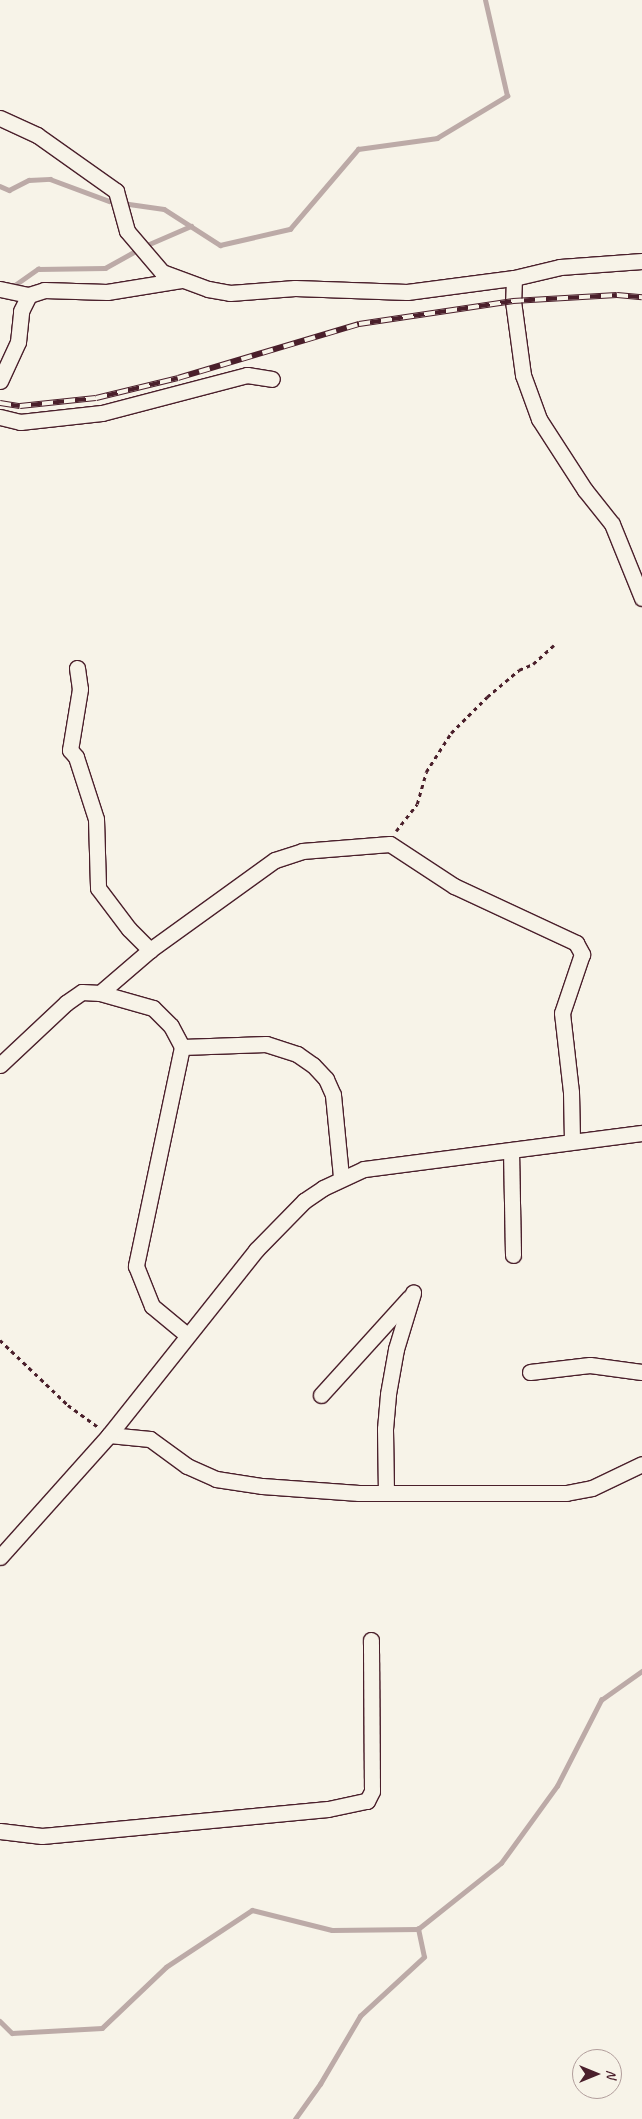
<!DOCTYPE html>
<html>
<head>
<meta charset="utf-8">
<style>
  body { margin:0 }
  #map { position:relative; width:642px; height:2119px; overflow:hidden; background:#f7f3e8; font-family:Caveat,sans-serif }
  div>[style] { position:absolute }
  .stream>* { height:4.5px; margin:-2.25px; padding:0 2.25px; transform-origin:2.25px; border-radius:2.25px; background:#bcaaa7 }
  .path>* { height:2.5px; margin-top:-1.25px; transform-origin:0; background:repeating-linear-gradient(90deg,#4a1f2b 0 4px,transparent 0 8px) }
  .roads { filter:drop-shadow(1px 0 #4a1f2b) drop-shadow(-1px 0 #4a1f2b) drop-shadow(0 1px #4a1f2b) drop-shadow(0 -1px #4a1f2b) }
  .street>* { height:15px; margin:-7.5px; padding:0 7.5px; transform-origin:7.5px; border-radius:7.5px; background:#f7f3e8 }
  .rail>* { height:5.5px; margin-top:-2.75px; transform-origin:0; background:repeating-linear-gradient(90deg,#f7f3e8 0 11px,#4a1f2b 0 22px); box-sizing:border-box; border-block:1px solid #4a1f2b }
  span { translate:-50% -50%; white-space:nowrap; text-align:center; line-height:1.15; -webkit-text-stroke:5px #f7f3e8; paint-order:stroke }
  .north { position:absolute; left:572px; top:2049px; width:50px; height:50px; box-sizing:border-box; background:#f7f3e8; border:1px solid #b29e9c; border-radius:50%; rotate:90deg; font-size:14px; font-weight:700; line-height:20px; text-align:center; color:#4a1f2b }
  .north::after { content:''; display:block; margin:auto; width:18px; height:22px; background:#4a1f2b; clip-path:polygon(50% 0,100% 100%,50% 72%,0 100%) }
</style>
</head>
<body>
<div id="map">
  <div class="stream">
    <i style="left:0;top:186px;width:10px;rotate:24deg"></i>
    <i style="left:9px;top:190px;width:22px;rotate:-27deg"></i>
    <i style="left:29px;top:180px;width:21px;rotate:-3deg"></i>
    <i style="left:50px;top:179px;width:63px;rotate:20.4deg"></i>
    <i style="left:122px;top:203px;width:42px;rotate:8.1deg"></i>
    <i style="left:164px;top:209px;width:67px;rotate:32.7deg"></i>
    <i style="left:220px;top:245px;width:72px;rotate:-12.9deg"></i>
    <i style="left:290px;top:229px;width:105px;rotate:-49.6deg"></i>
    <i style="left:358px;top:149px;width:80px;rotate:-7.9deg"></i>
    <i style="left:437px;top:138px;width:82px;rotate:-31deg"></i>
    <i style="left:507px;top:96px;width:98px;rotate:-102.9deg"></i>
    <i style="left:147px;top:245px;width:48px;rotate:-23.4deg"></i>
    <i style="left:12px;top:287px;width:32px;rotate:-35deg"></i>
    <i style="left:38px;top:269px;width:67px;rotate:-0.9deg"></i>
    <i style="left:105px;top:268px;width:38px;rotate:-29deg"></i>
    <i style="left:0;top:2021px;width:17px;rotate:45deg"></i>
    <i style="left:12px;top:2033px;width:90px;rotate:-3.2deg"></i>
    <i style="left:102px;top:2028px;width:88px;rotate:-43.6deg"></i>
    <i style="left:166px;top:1967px;width:103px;rotate:-33.5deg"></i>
    <i style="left:252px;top:1910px;width:82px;rotate:14deg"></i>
    <i style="left:332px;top:1930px;width:86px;rotate:-0.7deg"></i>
    <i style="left:418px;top:1929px;width:106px;rotate:-38.5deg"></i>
    <i style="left:501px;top:1863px;width:95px;rotate:-54deg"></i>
    <i style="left:557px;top:1786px;width:97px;rotate:-62.9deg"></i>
    <i style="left:601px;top:1700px;width:50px;rotate:-35.3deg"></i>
    <i style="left:295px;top:2119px;width:43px;rotate:-54.5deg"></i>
    <i style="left:320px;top:2084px;width:79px;rotate:-59.5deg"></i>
    <i style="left:360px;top:2016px;width:87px;rotate:-42.7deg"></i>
    <i style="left:424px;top:1957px;width:29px;rotate:-102deg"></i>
  </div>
  <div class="path">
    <i style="left:396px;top:831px;width:34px;rotate:-52deg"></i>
    <i style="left:417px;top:804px;width:33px;rotate:-74deg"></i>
    <i style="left:426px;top:772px;width:46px;rotate:-57.3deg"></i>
    <i style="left:451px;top:733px;width:51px;rotate:-45deg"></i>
    <i style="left:487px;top:697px;width:42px;rotate:-40.2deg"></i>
    <i style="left:519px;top:670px;width:15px;rotate:-23deg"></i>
    <i style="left:533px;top:664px;width:28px;rotate:-42deg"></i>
    <i style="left:0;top:1340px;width:94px;rotate:43.7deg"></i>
    <i style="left:68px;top:1405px;width:37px;rotate:36deg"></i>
  </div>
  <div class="roads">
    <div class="street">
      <i style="left:0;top:118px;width:41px;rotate:24.7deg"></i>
      <i style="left:37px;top:135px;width:97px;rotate:35.3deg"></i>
      <i style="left:116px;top:191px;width:41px;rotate:74.6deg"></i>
      <i style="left:127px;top:231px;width:54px;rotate:49.5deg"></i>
      <i style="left:162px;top:272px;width:49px;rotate:20.3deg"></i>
      <i style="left:208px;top:289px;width:22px;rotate:10deg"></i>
      <i style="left:230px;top:293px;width:65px;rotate:-4.4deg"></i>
      <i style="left:295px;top:288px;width:112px;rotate:2deg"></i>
      <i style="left:407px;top:292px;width:108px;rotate:-7.5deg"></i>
      <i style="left:514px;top:278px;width:47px;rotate:-13.4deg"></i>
      <i style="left:560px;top:267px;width:82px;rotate:-4.2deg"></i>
      <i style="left:514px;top:278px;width:23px;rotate:92deg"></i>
      <i style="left:513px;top:301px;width:75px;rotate:82.3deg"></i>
      <i style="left:523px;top:375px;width:47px;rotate:70deg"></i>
      <i style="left:539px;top:419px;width:85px;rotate:57.1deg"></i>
      <i style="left:585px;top:490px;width:43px;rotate:51.5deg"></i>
      <i style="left:612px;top:524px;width:80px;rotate:67.9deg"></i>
      <i style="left:0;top:289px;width:30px;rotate:12deg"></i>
      <i style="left:0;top:381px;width:43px;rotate:-65.2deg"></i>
      <i style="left:18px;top:342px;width:31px;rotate:-84deg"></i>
      <i style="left:21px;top:311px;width:18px;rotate:-63deg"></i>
      <i style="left:29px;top:295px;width:16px;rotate:-18deg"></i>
      <i style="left:44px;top:290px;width:63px;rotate:1.8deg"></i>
      <i style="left:107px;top:292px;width:75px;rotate:-9.2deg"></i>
      <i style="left:0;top:417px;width:21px;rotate:14deg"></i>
      <i style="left:20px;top:422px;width:82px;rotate:-6.3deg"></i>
      <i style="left:102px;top:413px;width:150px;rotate:-14.7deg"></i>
      <i style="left:247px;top:375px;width:25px;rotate:9deg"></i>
      <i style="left:77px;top:668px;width:21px;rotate:82deg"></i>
      <i style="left:80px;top:689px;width:62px;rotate:99.3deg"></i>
      <i style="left:70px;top:750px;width:9px;rotate:49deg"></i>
      <i style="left:76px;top:757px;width:65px;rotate:72.1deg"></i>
      <i style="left:96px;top:819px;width:69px;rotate:88.3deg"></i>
      <i style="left:98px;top:888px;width:51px;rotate:52.9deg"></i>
      <i style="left:129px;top:929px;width:30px;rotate:45deg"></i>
      <i style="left:100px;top:993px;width:66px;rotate:-40.7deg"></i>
      <i style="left:150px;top:950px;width:154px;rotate:-35.8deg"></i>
      <i style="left:275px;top:860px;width:28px;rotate:-18deg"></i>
      <i style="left:302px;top:851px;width:88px;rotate:-4.5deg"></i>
      <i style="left:390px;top:844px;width:77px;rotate:33.3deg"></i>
      <i style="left:454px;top:886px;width:135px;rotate:25deg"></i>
      <i style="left:576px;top:943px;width:13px;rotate:61deg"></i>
      <i style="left:582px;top:954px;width:62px;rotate:108.7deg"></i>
      <i style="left:562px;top:1013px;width:80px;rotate:83.5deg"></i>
      <i style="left:571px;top:1092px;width:48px;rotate:88.8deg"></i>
      <i style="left:182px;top:1047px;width:84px;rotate:-2deg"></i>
      <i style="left:266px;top:1044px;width:33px;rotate:18deg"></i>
      <i style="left:297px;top:1054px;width:19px;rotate:35deg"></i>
      <i style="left:313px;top:1065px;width:19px;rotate:47deg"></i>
      <i style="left:326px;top:1079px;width:17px;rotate:66deg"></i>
      <i style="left:333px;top:1095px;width:82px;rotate:84.4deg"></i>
      <i style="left:0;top:1065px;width:91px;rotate:-43.2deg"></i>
      <i style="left:66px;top:1003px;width:19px;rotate:-35deg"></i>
      <i style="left:82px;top:992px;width:18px;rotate:3deg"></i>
      <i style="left:100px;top:993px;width:55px;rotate:15.8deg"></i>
      <i style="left:153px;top:1008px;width:25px;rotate:45deg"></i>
      <i style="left:171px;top:1026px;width:24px;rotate:62deg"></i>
      <i style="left:182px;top:1047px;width:224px;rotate:101.9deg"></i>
      <i style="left:136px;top:1266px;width:43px;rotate:68.2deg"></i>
      <i style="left:152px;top:1306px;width:45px;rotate:39.6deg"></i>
      <i style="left:511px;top:1150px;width:105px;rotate:88.9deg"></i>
      <i style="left:530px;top:1372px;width:60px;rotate:-6.7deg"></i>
      <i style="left:590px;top:1365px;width:52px;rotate:7.7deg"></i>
      <i style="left:321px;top:1395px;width:131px;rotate:-47.8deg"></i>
      <i style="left:109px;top:1435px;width:41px;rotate:5.6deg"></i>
      <i style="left:150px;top:1439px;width:46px;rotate:36.1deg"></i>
      <i style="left:187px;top:1466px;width:32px;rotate:24deg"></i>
      <i style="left:216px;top:1479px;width:47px;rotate:8.7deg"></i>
      <i style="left:262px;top:1486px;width:97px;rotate:4.1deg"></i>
      <i style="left:359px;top:1493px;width:207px"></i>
      <i style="left:566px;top:1493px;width:26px;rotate:-11deg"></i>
      <i style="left:592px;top:1488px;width:55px;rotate:-25.6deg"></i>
      <i style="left:386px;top:1493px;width:64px;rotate:-90.9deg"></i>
      <i style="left:385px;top:1429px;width:35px;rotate:-85deg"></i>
      <i style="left:388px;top:1394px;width:46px;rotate:-79.9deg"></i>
      <i style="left:396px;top:1349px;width:59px;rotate:-73.1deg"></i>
      <i style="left:0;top:1557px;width:164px;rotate:-48.2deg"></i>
      <i style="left:109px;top:1435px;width:236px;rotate:-51.5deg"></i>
      <i style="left:256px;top:1250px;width:69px;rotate:-45.6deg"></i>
      <i style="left:304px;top:1201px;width:23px;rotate:-34deg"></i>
      <i style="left:323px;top:1188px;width:45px;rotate:-24.9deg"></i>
      <i style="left:364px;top:1169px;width:280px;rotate:-7.4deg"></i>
      <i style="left:0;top:1831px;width:42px;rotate:6.8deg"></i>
      <i style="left:42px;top:1836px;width:287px;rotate:-5.4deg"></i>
      <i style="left:328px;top:1809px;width:40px;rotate:-12deg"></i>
      <i style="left:367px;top:1801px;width:11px;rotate:-63deg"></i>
      <i style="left:372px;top:1791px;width:151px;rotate:-90.4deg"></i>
    </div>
  </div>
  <div class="rail">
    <i style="left:0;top:403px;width:20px;rotate:9deg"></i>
    <i style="left:20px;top:406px;width:76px;rotate:-6deg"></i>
    <i style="left:96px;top:398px;width:84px;rotate:-13.7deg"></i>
    <i style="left:178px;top:378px;width:189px;rotate:-16.6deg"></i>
    <i style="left:359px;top:324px;width:156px;rotate:-8.5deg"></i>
    <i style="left:513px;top:301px;width:104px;rotate:-3.3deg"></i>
    <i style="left:617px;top:295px;width:25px;rotate:5deg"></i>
  </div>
  <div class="north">N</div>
</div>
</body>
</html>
